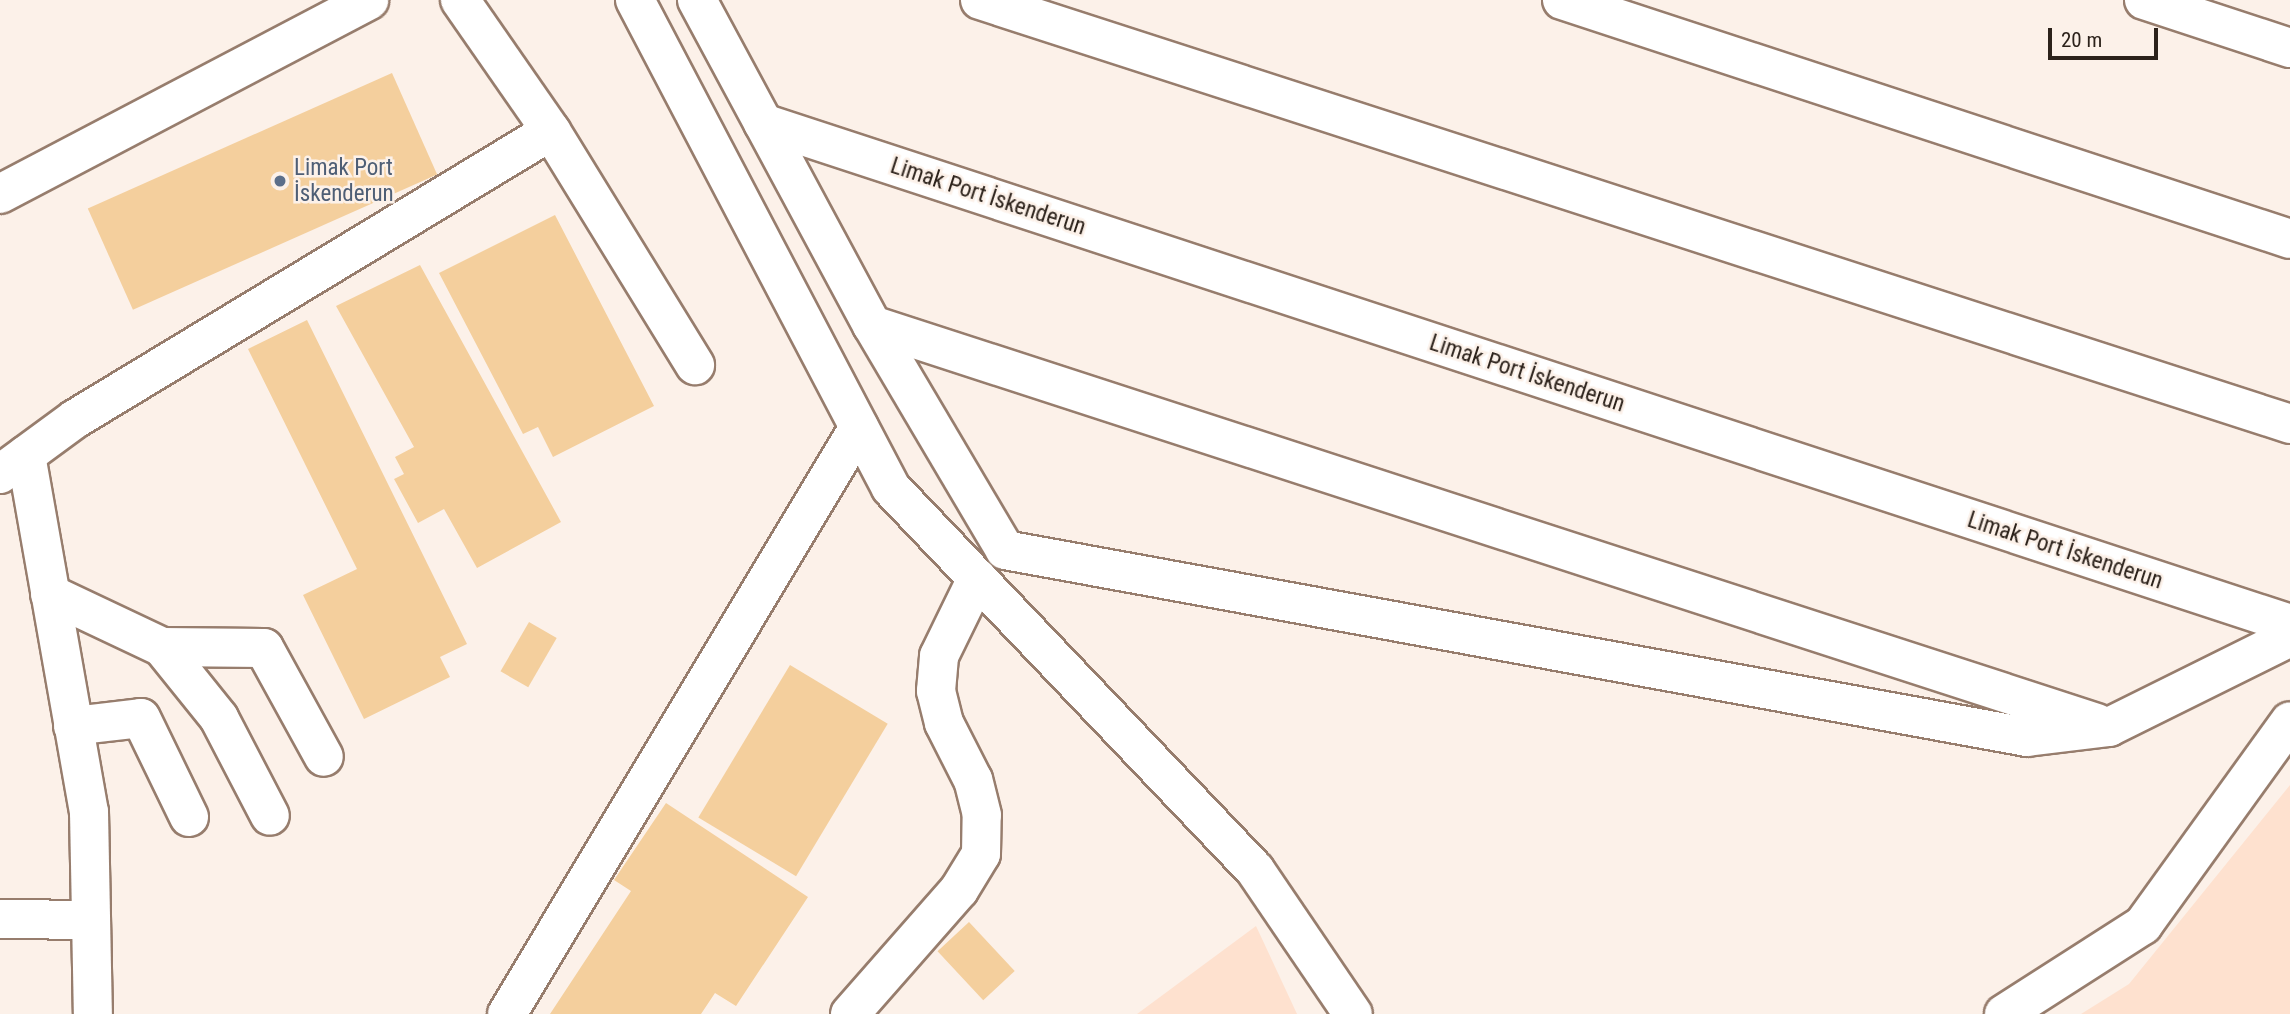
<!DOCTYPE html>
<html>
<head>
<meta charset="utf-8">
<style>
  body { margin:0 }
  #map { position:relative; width:2290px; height:1014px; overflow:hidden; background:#fcf1e9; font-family:"Roboto Condensed",sans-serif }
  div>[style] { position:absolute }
  .built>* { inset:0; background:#fee1cf }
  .building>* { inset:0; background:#f4cf9d; transform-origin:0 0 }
  .roads { filter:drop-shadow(2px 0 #977d6d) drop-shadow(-2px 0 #977d6d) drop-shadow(0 2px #977d6d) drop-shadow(0 -2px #977d6d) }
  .minor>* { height:38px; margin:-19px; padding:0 19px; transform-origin:19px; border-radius:19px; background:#fff }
  .dots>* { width:19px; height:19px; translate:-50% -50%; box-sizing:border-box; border:4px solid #fcf1e9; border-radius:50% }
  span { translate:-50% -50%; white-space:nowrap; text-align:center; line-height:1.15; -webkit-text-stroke:5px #fcf1e9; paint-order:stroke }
  .service-label { font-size:23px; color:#4e5e75 }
  .left { translate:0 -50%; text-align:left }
  .street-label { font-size:23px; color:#2c221b }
  .scale { position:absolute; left:2048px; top:28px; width:110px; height:32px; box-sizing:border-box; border:4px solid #2c221b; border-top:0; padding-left:9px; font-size:21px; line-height:24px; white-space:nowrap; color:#2c221b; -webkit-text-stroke:5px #fcf1e9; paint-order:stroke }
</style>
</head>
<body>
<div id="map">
  <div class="built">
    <i style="clip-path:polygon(2290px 785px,2290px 1014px,2081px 1014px,2129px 984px)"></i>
    <i style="clip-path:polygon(1256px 926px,1297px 1014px,1137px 1014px)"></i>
  </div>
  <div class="building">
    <i style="left:392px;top:73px;width:111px;height:333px;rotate:66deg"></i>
    <i style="clip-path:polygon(555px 215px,654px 406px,553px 457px,538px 427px,523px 434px,439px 273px)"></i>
    <i style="clip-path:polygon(420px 265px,561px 522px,477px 568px,444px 509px,418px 523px,394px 479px,404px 474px,395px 457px,414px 447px,336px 306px)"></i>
    <i style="clip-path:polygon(307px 320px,467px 644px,440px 657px,450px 677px,364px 719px,303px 595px,357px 569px,248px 349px)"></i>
    <i style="left:529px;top:622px;width:32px;height:57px;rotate:30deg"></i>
    <i style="left:790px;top:665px;width:114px;height:178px;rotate:31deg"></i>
    <i style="clip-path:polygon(666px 803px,808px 897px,736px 1006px,715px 993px,701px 1014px,550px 1014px,631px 891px,614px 880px)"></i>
    <i style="left:969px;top:922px;width:67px;height:43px;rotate:47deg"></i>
  </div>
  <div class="roads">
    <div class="minor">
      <i style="left:460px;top:0;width:160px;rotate:55.2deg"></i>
      <i style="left:551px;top:131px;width:275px;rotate:58.4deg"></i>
      <i style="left:635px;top:0;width:551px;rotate:62.32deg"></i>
      <i style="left:891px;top:488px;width:528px;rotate:46.38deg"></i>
      <i style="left:1255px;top:870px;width:174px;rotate:55.8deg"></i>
      <i style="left:697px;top:0;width:369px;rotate:61.7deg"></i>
      <i style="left:872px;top:325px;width:261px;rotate:59.4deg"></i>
      <i style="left:1005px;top:550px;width:1039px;rotate:10.37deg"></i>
      <i style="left:2027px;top:737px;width:83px;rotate:-7deg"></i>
      <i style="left:2109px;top:727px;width:202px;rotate:-26.4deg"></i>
      <i style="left:980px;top:0;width:1377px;rotate:17.93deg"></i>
      <i style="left:1562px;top:0;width:766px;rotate:18.17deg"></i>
      <i style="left:2144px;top:0;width:154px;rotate:18.2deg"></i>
      <i style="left:763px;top:123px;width:1607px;rotate:18.16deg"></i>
      <i style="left:0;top:194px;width:417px;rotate:-27.7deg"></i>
      <i style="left:872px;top:325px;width:1288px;rotate:18deg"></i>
      <i style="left:26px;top:455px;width:363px;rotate:80deg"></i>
      <i style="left:89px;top:812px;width:202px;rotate:88.9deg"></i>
      <i style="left:0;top:474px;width:93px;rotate:-36.3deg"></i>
      <i style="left:75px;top:419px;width:556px;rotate:-31.18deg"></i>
      <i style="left:50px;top:594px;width:124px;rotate:25.3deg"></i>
      <i style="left:162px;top:647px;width:91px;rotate:51.2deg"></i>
      <i style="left:219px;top:718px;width:110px;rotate:62.5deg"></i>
      <i style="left:162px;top:647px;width:102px;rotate:0.6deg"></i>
      <i style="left:264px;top:648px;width:124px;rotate:61.2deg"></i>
      <i style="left:73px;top:726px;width:68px;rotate:-6.7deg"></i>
      <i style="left:141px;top:718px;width:110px;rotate:64.1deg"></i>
      <i style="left:0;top:919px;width:91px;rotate:0.6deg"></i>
      <i style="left:507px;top:1014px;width:684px;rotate:-59.05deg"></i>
      <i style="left:850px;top:1014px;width:165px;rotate:-48.7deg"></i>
      <i style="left:959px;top:890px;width:42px;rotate:-58.6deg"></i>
      <i style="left:981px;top:854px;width:39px;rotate:-89deg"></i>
      <i style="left:982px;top:815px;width:36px;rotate:-104deg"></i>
      <i style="left:973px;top:780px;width:64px;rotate:-117deg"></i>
      <i style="left:944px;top:723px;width:33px;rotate:-104deg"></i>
      <i style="left:936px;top:691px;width:35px;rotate:-85deg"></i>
      <i style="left:939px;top:656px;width:87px;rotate:-64deg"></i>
      <i style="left:2004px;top:1014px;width:165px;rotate:-32.6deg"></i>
      <i style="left:2143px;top:925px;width:251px;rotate:-54.2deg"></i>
    </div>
  </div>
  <div class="dots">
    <i style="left:280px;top:181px;background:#5c6f8a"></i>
  </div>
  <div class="service-label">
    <span class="left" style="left:294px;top:181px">Limak Port<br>İskenderun</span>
  </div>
  <div class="street-label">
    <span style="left:988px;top:197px;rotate:18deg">Limak Port İskenderun</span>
    <span style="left:1527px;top:374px;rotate:18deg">Limak Port İskenderun</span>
    <span style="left:2065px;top:551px;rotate:18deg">Limak Port İskenderun</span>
  </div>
  <div class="scale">20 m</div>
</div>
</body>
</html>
